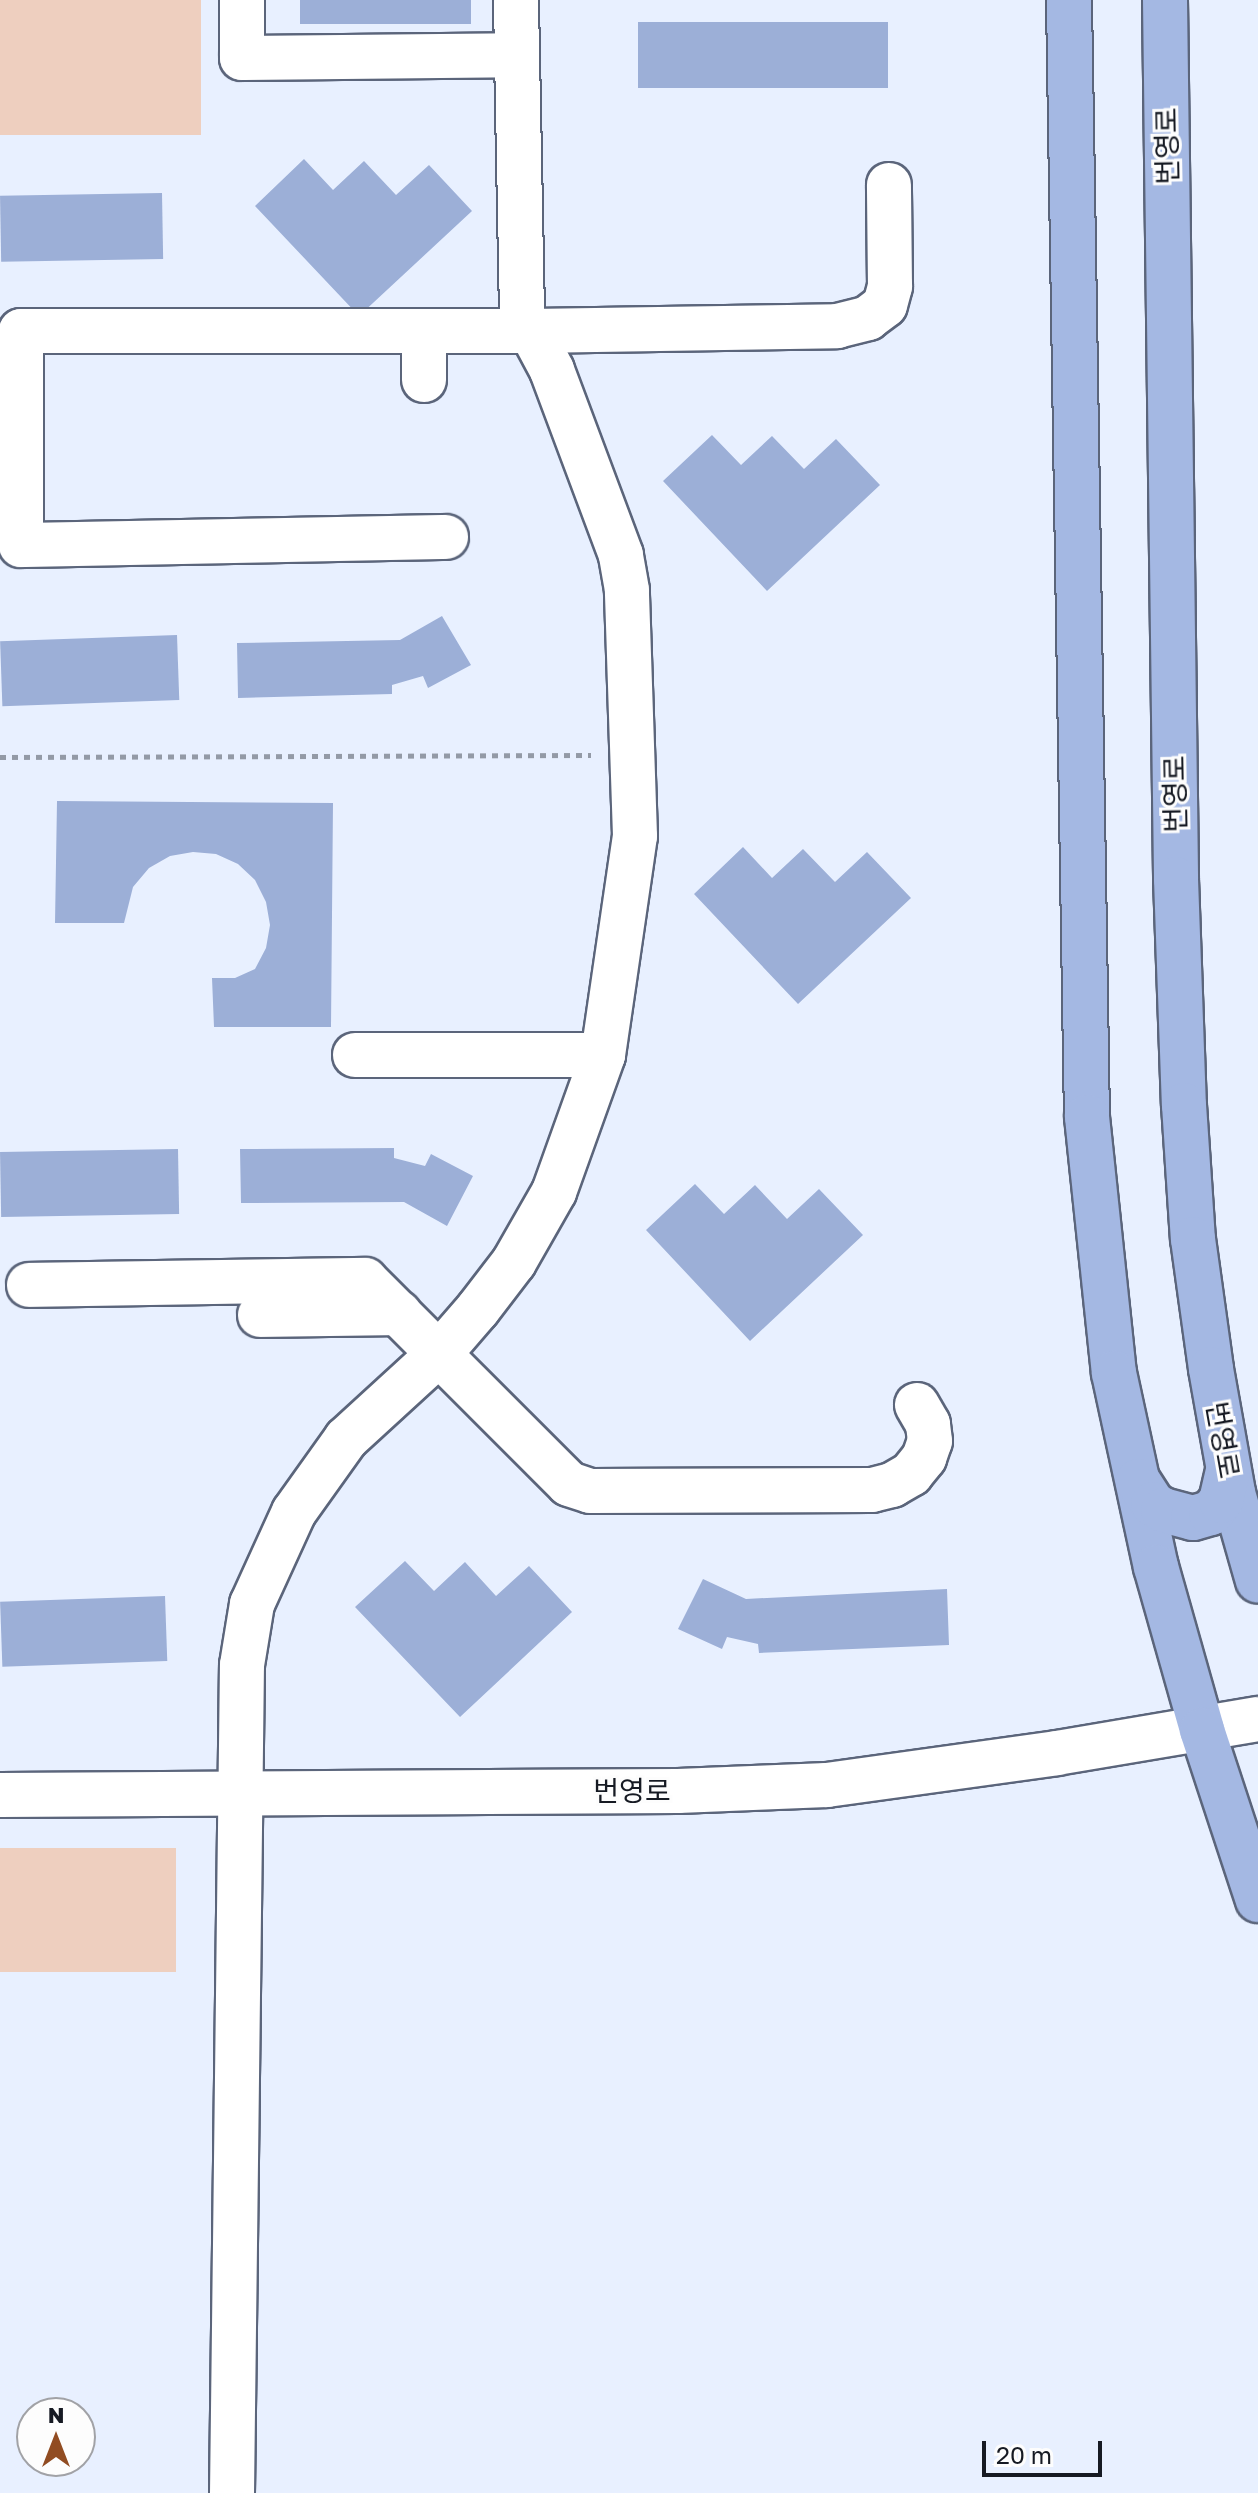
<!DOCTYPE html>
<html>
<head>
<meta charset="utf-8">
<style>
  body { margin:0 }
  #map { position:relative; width:1258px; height:2493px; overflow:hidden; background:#e8f0ff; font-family:"Golos Text","Noto Sans KR",sans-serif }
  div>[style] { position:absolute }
  .green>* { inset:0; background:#eecfbf; transform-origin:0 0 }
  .building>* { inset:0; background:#9cafd7; transform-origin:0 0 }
  .path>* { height:5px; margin-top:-2.5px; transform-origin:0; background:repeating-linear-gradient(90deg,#939aa6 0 6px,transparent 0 12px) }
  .roads { filter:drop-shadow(2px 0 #5b657b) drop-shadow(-2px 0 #5b657b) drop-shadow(0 2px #5b657b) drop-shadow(0 -2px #5b657b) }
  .minor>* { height:44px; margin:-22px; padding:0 22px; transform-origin:22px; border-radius:22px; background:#fff }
  .major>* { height:44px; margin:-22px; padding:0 22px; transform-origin:22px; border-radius:22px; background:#a4b8e3 }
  span { translate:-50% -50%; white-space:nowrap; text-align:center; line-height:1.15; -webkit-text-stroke:6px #fdfdfd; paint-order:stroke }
  .street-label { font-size:28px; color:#161a23 }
  .north { position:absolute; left:16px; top:2397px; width:80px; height:80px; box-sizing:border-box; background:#fdfdfd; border:2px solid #a1a2a6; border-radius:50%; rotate:0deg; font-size:22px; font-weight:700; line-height:32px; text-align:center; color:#161a23 }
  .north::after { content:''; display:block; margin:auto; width:28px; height:36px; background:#914c22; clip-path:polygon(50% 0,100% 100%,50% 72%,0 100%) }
  .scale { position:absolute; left:982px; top:2441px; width:120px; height:36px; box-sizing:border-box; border:4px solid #161a23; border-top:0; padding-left:10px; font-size:24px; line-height:28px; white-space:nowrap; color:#161a23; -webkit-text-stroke:6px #fdfdfd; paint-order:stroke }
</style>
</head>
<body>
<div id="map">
  <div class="green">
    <i style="left:0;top:0;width:201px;height:135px"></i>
    <i style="left:176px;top:1848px;width:124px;height:176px;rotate:90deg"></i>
  </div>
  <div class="building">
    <i style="left:300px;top:0;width:171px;height:24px"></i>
    <i style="left:888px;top:22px;width:66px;height:250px;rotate:90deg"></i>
    <i style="clip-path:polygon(304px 159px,333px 190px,364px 161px,396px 195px,429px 165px,472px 211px,359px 316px,255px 206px)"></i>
    <i style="left:162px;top:193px;width:66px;height:162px;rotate:89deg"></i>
    <i style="clip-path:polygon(712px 435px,741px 465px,772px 436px,804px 469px,836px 439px,880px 485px,767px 591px,663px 481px)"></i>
    <i style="clip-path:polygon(442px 616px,471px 665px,428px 688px,423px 676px,392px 685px,392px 694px,238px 698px,237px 643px,400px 640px)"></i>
    <i style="left:177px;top:635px;width:65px;height:177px;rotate:88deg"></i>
    <i style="clip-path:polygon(57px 801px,333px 803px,331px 1027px,214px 1027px,212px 978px,235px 978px,255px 969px,266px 948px,270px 925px,266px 902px,255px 880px,238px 864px,216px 854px,193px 852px,170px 856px,149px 868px,133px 887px,124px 923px,55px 923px)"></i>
    <i style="clip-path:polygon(743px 847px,772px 878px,803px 849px,835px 882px,867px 852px,911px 898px,798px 1004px,694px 894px)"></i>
    <i style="clip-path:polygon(394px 1148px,394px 1158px,425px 1166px,431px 1154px,473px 1176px,447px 1226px,404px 1202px,241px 1203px,240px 1149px)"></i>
    <i style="left:178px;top:1149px;width:65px;height:178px;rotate:89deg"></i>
    <i style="clip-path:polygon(695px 1184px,724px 1214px,755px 1185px,787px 1219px,819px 1189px,863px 1235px,750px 1341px,646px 1230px)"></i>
    <i style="clip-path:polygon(405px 1561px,434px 1591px,465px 1562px,496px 1596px,529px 1566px,572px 1612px,460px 1717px,355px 1607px)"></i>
    <i style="clip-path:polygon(703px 1579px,746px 1599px,947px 1589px,949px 1645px,759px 1653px,758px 1644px,727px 1637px,722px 1649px,678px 1629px)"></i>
    <i style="left:165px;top:1596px;width:65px;height:165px;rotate:88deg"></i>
  </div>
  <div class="path">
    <i style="left:0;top:757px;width:591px;rotate:-0.19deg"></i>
  </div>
  <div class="roads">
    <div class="minor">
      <i style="left:242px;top:0;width:58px;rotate:90deg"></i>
      <i style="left:242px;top:58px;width:275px;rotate:-0.6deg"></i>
      <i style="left:424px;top:331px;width:49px;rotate:90deg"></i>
      <i style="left:446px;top:537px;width:425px;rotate:178.9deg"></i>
      <i style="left:21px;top:545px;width:214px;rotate:-90deg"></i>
      <i style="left:21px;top:331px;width:510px"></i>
      <i style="left:531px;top:331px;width:306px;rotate:-0.9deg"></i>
      <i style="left:837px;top:326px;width:32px;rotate:-14deg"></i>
      <i style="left:868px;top:318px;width:21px;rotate:-37deg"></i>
      <i style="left:885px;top:305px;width:20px;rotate:-75deg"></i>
      <i style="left:890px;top:286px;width:101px;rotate:-90.6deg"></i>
      <i style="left:355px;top:1055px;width:248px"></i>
      <i style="left:29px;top:1285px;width:336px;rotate:-0.9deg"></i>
      <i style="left:365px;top:1280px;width:288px;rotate:45deg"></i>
      <i style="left:569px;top:1484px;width:22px;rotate:18deg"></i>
      <i style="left:590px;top:1491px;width:282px;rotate:-0.2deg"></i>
      <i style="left:872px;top:1490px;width:21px;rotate:-14deg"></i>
      <i style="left:892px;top:1485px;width:22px;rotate:-30deg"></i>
      <i style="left:911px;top:1474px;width:21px;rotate:-51deg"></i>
      <i style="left:924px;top:1458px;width:18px;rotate:-71deg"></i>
      <i style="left:930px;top:1441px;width:17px;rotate:-97deg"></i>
      <i style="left:928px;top:1424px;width:22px;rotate:-120deg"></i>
      <i style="left:260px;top:1315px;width:139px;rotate:-0.8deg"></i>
      <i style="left:0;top:1795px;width:678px;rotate:-0.34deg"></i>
      <i style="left:678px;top:1791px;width:149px;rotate:-2.3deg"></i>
      <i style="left:827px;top:1785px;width:232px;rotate:-7.9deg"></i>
      <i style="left:1057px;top:1753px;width:204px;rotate:-9.6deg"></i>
      <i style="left:232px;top:2493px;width:828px;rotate:-89.31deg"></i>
      <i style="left:242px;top:1665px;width:62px;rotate:-80.7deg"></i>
      <i style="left:252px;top:1604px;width:101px;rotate:-65.5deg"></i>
      <i style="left:294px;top:1512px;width:90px;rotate:-54.5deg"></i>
      <i style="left:346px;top:1439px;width:127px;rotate:-42.5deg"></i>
      <i style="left:440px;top:1353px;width:58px;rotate:-49.2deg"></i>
      <i style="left:478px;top:1309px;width:59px;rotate:-52.5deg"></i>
      <i style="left:514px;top:1262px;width:81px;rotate:-60.3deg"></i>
      <i style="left:554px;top:1192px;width:145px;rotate:-70.3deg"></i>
      <i style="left:603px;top:1055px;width:221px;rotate:-81.7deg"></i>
      <i style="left:635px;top:836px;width:246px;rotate:-91.9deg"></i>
      <i style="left:627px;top:590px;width:36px;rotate:-100deg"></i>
      <i style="left:621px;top:555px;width:197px;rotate:-110.5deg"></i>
      <i style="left:552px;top:370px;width:64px;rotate:-118.2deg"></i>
      <i style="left:522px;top:314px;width:314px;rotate:-91.1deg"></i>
    </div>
    <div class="major">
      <i style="left:1069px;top:0;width:1117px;rotate:89.08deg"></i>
      <i style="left:1087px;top:1117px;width:257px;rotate:84deg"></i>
      <i style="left:1114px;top:1373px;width:198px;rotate:77.8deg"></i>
      <i style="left:1156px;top:1567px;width:169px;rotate:74.2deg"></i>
      <i style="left:1202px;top:1730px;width:179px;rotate:71.8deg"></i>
      <i style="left:1165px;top:0;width:879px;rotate:89.28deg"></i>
      <i style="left:1176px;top:879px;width:226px;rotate:88deg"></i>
      <i style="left:1184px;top:1105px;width:134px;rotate:86.2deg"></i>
      <i style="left:1193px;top:1239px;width:131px;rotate:82.1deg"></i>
      <i style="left:1211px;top:1369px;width:126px;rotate:79.9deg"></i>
      <i style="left:1233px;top:1493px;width:91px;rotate:74.1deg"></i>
      <i style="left:1138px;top:1481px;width:27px;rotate:57deg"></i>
      <i style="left:1153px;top:1504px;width:12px;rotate:31deg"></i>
      <i style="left:1163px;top:1510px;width:31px;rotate:15deg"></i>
      <i style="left:1193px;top:1518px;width:19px;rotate:-16deg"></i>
      <i style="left:1211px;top:1513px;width:16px;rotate:-50deg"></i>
      <i style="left:1221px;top:1501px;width:32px;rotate:-77deg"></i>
    </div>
  </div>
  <div class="street-label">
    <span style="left:1167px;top:146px;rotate:-91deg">번영로</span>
    <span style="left:1175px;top:794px;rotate:-91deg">번영로</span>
    <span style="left:1223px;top:1440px;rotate:80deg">번영로</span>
    <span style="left:632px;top:1791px">번영로</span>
  </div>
  <div class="north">N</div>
  <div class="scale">20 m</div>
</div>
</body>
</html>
